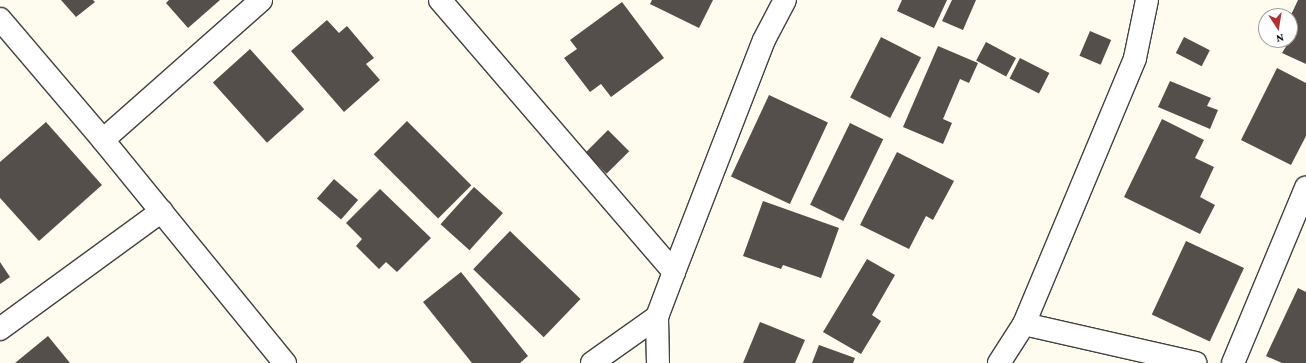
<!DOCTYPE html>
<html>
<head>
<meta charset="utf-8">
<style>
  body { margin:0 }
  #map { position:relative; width:1306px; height:363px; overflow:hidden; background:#fefbef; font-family:"Crimson Pro",serif }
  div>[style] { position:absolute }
  .building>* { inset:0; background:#554f4b; transform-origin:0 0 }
  .roads { filter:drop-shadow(1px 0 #414141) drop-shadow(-1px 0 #414141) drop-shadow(0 1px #414141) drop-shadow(0 -1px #414141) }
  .minor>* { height:22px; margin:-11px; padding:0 11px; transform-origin:11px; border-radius:11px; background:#fff }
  span { translate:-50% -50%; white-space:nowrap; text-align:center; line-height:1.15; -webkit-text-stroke:4px #fff; paint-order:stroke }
  .north { position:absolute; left:1258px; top:8px; width:40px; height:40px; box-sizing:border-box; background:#fff; border:1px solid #9f9f9f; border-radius:50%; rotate:168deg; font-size:11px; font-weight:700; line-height:16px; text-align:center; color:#0e0e0e }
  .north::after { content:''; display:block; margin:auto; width:14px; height:18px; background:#b23133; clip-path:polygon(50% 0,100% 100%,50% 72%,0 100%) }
</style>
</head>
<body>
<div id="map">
  <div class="building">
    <i style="clip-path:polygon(61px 0,93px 0,95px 2px,76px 17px)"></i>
    <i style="clip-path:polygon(169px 0,220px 0,188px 28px,166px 3px)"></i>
    <i style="clip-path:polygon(652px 0,713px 0,699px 28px,650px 4px)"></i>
    <i style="clip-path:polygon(902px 0,947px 0,934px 28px,897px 11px)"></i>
    <i style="clip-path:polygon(952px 0,976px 0,963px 30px,942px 21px)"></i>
    <i style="clip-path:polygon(1298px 0,1306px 0,1306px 64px,1282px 53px,1290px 40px,1290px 17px)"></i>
    <i style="clip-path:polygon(622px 2px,664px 58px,611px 97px,601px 84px,590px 92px,564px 58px,577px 49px,570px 40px)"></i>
    <i style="clip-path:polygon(327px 20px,339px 33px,347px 26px,374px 58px,366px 64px,380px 80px,344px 112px,291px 51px)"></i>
    <i style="left:1090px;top:31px;width:23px;height:27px;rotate:23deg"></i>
    <i style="left:881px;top:37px;width:45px;height:68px;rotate:27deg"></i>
    <i style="left:1184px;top:37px;width:29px;height:18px;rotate:27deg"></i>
    <i style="left:986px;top:42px;width:34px;height:21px;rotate:28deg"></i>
    <i style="clip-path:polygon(938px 46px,978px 63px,969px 83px,960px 79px,943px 119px,952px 123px,943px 144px,903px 127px)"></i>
    <i style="left:250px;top:49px;width:81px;height:50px;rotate:48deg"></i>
    <i style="left:1020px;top:58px;width:33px;height:23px;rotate:27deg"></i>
    <i style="clip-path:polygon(1277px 68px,1306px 83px,1306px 136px,1291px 165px,1241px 140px)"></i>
    <i style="clip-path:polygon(1170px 81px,1211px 98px,1207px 106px,1218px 110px,1210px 129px,1158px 107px)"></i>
    <i style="left:769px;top:95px;width:65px;height:90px;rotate:25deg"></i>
    <i style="clip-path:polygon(1162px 119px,1204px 140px,1195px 158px,1214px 167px,1200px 197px,1215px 205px,1200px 234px,1124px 197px)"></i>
    <i style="left:407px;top:121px;width:91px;height:47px;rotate:45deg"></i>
    <i style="clip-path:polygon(46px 122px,102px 185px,39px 241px,0 198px,0 162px)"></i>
    <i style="left:850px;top:123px;width:37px;height:91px;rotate:26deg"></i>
    <i style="left:608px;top:130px;width:30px;height:32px;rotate:45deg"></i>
    <i style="clip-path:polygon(897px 152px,954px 181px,933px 220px,926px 216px,909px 249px,860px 225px)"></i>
    <i style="left:334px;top:179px;width:32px;height:26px;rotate:41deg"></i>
    <i style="left:474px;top:187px;width:39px;height:50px;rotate:42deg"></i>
    <i style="clip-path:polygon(380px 189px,431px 238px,397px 272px,386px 262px,379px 269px,356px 246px,362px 239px,346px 223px)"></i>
    <i style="clip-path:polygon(763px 201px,839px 228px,821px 278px,783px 265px,781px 269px,743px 256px)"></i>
    <i style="left:510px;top:231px;width:98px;height:53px;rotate:44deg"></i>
    <i style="left:1186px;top:241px;width:64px;height:81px;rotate:25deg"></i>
    <i style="clip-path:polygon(867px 259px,895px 275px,872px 315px,881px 321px,861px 354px,823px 332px)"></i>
    <i style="clip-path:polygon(0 262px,10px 277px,0 284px)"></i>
    <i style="clip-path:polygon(461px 272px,528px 356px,520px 363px,472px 363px,423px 302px)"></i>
    <i style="clip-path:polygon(1298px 288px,1306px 292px,1306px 363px,1282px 363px,1266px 356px)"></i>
    <i style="clip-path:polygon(760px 322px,805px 340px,795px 363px,743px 363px)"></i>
    <i style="clip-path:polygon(48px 336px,70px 363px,15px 363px)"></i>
    <i style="clip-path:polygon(819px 345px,855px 358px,853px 363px,812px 363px)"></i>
  </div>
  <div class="roads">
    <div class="minor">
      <i style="left:440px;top:0;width:359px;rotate:49.3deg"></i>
      <i style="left:674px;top:272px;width:48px;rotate:110.7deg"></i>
      <i style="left:657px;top:317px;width:46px;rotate:88.8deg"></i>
      <i style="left:0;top:19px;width:159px;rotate:49.6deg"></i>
      <i style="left:103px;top:140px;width:288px;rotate:50.8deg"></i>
      <i style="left:103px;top:140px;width:211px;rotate:-41.5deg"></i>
      <i style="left:674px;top:272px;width:249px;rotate:-68.8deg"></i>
      <i style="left:764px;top:40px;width:45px;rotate:-62.3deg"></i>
      <i style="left:1024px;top:324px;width:176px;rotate:12.8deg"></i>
      <i style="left:0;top:329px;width:200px;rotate:-36.1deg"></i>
      <i style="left:592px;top:363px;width:80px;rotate:-35.3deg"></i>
      <i style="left:999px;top:363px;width:46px;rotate:-57.3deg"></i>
      <i style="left:1024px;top:324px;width:288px;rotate:-67.3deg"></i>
      <i style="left:1135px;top:58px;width:59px;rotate:-78.3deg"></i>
      <i style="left:1233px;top:363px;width:190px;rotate:-67.4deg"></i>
    </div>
  </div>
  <div class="north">N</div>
</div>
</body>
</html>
